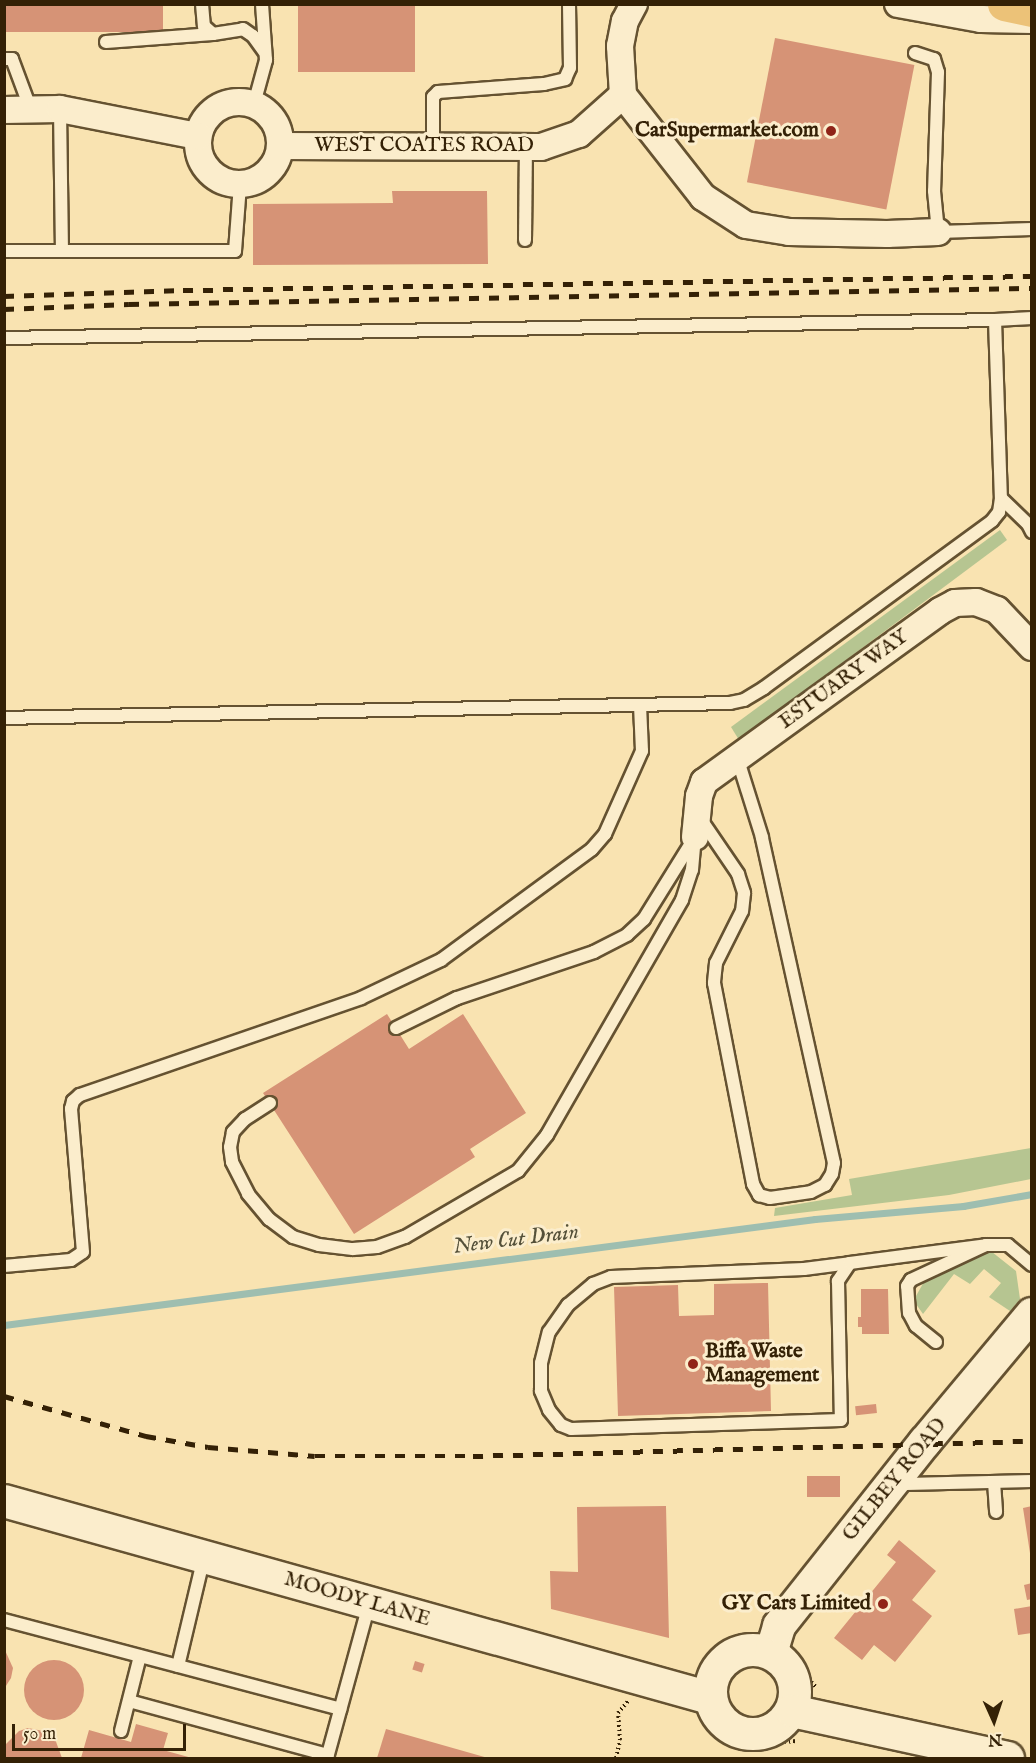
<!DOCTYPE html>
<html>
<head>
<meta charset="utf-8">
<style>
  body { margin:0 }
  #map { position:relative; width:1036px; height:1763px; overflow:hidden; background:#f9e3b1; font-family:"IM FELL English",serif }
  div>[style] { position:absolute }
  .green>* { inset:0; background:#b6c591 }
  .stream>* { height:7px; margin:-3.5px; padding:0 3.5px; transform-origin:3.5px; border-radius:3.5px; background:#9ebeb0 }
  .building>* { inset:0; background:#d69376; transform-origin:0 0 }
  .round { border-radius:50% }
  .path>* { height:4px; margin-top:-2px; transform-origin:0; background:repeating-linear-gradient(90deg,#342106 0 1.5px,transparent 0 4.5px) }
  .roads { filter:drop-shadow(2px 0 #655231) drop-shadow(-2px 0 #655231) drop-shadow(0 2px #655231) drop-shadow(0 -2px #655231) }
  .service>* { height:12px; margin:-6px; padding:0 6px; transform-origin:6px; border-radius:6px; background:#fbedcc }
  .minor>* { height:26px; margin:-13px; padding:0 13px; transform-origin:13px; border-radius:13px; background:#fbedcc }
  .minor>.ring { margin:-13px; padding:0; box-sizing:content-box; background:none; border:26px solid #fbedcc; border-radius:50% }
  .tertiary>* { height:32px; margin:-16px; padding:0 16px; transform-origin:16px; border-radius:16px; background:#fbedcc }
  .tertiary>.ring { margin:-16px; padding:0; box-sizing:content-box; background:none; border:32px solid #fbedcc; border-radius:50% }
  .trunk>* { height:33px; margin:-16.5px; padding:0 16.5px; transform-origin:16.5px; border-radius:16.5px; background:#ecc278 }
  .rail>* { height:4.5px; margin-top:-2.25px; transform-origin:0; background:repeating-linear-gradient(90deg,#342106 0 10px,transparent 0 20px) }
  .dots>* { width:16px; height:16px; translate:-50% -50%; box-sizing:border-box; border:3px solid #fbedcc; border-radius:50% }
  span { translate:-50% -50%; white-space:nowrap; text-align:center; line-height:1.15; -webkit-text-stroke:6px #fbedcc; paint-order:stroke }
  .poi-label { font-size:21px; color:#342106; font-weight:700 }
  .right { translate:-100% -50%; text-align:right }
  .left { translate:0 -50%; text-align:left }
  .street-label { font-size:21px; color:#342106 }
  .water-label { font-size:22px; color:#545039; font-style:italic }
  .frame { position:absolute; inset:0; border:6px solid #342106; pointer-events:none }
  .north { position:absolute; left:964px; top:1691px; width:60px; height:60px; -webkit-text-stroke:4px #fbedcc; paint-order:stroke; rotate:177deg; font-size:16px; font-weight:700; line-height:24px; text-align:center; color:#342106 }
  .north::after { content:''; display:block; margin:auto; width:21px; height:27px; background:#342106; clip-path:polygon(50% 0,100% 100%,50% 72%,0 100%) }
  .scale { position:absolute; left:12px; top:1724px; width:174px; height:27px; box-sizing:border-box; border:3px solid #342106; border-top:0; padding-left:8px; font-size:18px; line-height:21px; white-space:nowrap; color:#342106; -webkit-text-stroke:4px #fbedcc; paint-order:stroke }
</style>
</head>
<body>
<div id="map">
  <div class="green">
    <i style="clip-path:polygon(1000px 530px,1007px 540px,739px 740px,731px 727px)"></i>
    <i style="clip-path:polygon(1031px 1148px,1031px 1179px,949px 1195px,774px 1216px,775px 1208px,852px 1195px,849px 1179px)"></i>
    <i style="clip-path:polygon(992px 1252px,1016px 1271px,1020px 1299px,1010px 1311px,989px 1297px,1001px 1283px,984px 1269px,970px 1284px,954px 1274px,923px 1314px,916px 1304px,916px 1296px,925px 1280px,982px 1254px)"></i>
  </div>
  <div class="stream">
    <i style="left:4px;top:1325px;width:818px;rotate:-7.45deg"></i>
    <i style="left:815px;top:1219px;width:149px;rotate:-5deg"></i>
    <i style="left:963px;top:1206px;width:70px;rotate:-9.9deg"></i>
  </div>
  <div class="building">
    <i style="left:4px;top:4px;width:159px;height:28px"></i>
    <i style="left:298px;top:4px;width:117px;height:68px"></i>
    <i style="left:775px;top:38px;width:142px;height:147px;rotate:11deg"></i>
    <i style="clip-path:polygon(392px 191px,487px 191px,488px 264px,253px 265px,253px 204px,393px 203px)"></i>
    <i style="clip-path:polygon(387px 1014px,409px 1049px,463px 1014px,526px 1113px,470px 1149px,475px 1157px,354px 1234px,263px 1093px)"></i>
    <i style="clip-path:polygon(768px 1283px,771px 1411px,618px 1416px,614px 1287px,678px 1285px,679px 1316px,714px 1315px,714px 1284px)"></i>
    <i style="clip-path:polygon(861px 1289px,888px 1289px,889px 1334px,862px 1334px,862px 1327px,858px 1327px,858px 1317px,861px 1317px)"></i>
    <i style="left:876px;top:1404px;width:9px;height:21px;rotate:84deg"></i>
    <i style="left:807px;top:1476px;width:33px;height:21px"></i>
    <i style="clip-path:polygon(666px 1506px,669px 1638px,551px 1609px,550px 1571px,578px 1572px,577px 1507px)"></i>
    <i style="clip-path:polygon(1032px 1506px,1032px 1553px,1030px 1553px,1023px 1508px)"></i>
    <i style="clip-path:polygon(899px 1540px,936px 1571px,912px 1600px,932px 1616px,895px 1662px,874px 1645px,862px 1660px,834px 1638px,896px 1562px,887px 1555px)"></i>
    <i style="clip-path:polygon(1032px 1583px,1032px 1599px,1027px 1600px,1024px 1585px)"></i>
    <i style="clip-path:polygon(1032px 1606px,1032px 1633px,1018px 1635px,1014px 1609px)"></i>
    <i style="clip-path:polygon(4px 1648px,13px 1668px,11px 1678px,4px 1689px)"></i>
    <i class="round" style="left:24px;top:1660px;width:60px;height:60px"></i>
    <i style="left:415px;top:1661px;width:10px;height:9px;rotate:17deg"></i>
    <i style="clip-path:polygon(136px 1724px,168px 1733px,163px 1750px,192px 1758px,81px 1758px,89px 1730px,131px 1742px)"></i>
    <i style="clip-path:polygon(28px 1728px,48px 1732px,55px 1739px,62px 1758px,4px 1758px,6px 1744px,19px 1731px)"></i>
    <i style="clip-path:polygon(386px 1729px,488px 1758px,377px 1758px)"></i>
  </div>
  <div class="path">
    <i style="left:798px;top:1657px;width:16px;rotate:75deg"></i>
    <i style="left:802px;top:1672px;width:22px;rotate:47deg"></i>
    <i style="left:710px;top:1724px;width:8px;rotate:60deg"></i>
    <i style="left:714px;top:1731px;width:33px;rotate:23deg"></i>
    <i style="left:744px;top:1744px;width:54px;rotate:-3.2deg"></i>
    <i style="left:616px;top:1758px;width:18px;rotate:-77deg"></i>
    <i style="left:620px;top:1740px;width:27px;rotate:-94deg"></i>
    <i style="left:618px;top:1713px;width:16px;rotate:-50deg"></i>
  </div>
  <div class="roads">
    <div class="service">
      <i style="left:202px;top:4px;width:22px;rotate:85deg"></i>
      <i style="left:204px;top:26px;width:12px;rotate:42deg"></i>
      <i style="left:213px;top:34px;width:30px;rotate:-9deg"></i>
      <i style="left:243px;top:29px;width:12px;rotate:35deg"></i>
      <i style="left:253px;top:36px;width:19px;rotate:54deg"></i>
      <i style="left:106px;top:42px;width:107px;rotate:-4.3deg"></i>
      <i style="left:915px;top:53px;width:20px;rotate:18deg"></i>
      <i style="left:934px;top:59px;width:14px;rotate:73deg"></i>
      <i style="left:938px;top:72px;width:119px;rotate:91.9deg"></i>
      <i style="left:934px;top:191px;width:41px;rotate:84.4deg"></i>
      <i style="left:938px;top:232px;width:94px;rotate:-1.8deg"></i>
      <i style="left:4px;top:59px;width:8px"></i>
      <i style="left:12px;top:59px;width:54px;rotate:69.6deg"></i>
      <i style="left:254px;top:104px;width:46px;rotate:-74.7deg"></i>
      <i style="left:266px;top:60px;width:56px;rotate:-94.1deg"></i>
      <i style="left:60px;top:109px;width:142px;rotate:89.2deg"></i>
      <i style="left:433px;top:147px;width:50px;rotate:-90deg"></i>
      <i style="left:433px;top:97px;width:7px;rotate:-45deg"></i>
      <i style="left:438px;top:92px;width:106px;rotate:-4.3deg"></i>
      <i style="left:544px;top:84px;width:22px;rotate:-13deg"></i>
      <i style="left:565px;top:79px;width:12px;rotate:-66deg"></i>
      <i style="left:570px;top:68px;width:64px;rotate:-90.9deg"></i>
      <i style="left:525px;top:240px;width:93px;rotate:-89.4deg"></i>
      <i style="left:4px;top:251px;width:231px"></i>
      <i style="left:235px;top:251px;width:67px;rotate:-85.7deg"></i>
      <i style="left:995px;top:320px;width:37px;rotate:-3deg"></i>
      <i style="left:4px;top:338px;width:991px;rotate:-1.04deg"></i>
      <i style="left:995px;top:320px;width:178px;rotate:88.1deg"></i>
      <i style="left:1001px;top:498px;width:14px;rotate:98deg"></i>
      <i style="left:999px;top:512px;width:11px;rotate:128deg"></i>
      <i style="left:992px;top:521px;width:283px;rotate:143.8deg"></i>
      <i style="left:764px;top:688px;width:23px;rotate:149deg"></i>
      <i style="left:744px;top:700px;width:14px;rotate:168deg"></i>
      <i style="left:730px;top:703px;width:726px;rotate:178.82deg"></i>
      <i style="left:1001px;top:498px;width:37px;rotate:44deg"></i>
      <i style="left:1028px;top:524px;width:9px;rotate:63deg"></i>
      <i style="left:700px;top:818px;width:68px;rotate:55.8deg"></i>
      <i style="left:738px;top:874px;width:20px;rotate:72deg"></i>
      <i style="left:744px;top:893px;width:18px;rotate:96deg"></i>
      <i style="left:742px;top:911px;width:58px;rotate:116.6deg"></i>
      <i style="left:716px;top:963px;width:20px;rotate:96deg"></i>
      <i style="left:714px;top:983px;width:205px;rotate:79deg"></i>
      <i style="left:753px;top:1184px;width:13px;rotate:61deg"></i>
      <i style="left:759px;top:1195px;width:11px;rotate:15deg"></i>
      <i style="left:770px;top:1198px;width:41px;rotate:-8.3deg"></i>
      <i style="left:811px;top:1192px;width:16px;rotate:-27deg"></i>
      <i style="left:825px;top:1185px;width:13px;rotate:-58deg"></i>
      <i style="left:832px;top:1174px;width:11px;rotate:-80deg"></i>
      <i style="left:834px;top:1163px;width:334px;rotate:-102.5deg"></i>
      <i style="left:762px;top:837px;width:84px;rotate:-107.4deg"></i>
      <i style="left:270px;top:1103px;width:30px;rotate:147deg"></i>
      <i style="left:245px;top:1119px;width:18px;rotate:133deg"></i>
      <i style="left:233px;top:1132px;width:15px;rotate:101deg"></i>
      <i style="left:230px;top:1147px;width:15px;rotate:82deg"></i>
      <i style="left:232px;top:1162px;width:36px;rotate:63deg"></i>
      <i style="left:248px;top:1194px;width:33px;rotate:50deg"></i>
      <i style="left:269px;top:1219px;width:30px;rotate:37deg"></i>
      <i style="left:293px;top:1237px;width:27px;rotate:17deg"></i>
      <i style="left:319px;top:1245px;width:34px;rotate:7deg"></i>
      <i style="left:353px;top:1249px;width:24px;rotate:-5deg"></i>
      <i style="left:377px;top:1247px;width:30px;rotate:-20deg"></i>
      <i style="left:405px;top:1237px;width:131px;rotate:-30.3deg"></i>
      <i style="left:518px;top:1171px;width:46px;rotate:-51.1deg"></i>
      <i style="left:547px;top:1135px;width:271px;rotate:-60.1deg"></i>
      <i style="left:682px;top:900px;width:32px;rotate:-72deg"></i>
      <i style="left:692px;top:870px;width:33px;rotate:-85deg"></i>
      <i style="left:695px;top:837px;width:97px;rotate:121.9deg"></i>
      <i style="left:644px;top:919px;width:23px;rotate:137deg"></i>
      <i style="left:627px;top:935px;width:37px;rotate:153deg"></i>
      <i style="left:594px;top:952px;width:145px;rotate:161.4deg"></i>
      <i style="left:457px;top:998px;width:68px;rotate:153.8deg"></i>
      <i style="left:850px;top:1263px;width:22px;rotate:124deg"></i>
      <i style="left:838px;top:1281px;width:139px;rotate:88.8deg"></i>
      <i style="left:841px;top:1420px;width:270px;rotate:178.1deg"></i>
      <i style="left:571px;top:1429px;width:11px;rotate:-158deg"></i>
      <i style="left:561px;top:1425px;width:19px;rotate:-129deg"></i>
      <i style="left:549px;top:1410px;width:21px;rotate:-113deg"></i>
      <i style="left:541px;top:1391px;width:28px;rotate:-90deg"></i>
      <i style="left:541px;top:1363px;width:32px;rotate:-76deg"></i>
      <i style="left:549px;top:1332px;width:33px;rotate:-55deg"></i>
      <i style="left:568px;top:1305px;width:33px;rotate:-40deg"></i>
      <i style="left:593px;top:1284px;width:19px;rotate:-21deg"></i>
      <i style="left:611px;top:1277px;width:193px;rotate:-2.4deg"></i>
      <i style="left:804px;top:1269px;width:46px;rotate:-7.4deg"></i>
      <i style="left:850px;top:1263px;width:137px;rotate:-7.5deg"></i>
      <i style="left:4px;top:1266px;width:67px;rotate:-5.1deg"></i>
      <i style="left:71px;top:1260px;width:14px;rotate:-34deg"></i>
      <i style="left:83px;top:1252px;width:144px;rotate:-94.8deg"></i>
      <i style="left:71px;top:1109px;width:8px;rotate:-76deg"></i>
      <i style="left:73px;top:1101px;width:9px;rotate:-41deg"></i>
      <i style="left:80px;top:1095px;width:297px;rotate:-19deg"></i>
      <i style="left:361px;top:998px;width:89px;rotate:-25.4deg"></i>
      <i style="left:441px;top:960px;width:187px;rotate:-36.3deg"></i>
      <i style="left:592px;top:849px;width:20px;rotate:-49deg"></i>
      <i style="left:605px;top:834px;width:91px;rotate:-66deg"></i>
      <i style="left:642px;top:751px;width:46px;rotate:-92.5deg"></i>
      <i style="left:936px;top:1342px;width:26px;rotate:-141deg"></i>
      <i style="left:916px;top:1326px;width:15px;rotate:-118deg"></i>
      <i style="left:909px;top:1313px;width:27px;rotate:-94deg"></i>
      <i style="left:907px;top:1286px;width:7px;rotate:-56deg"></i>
      <i style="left:911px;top:1280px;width:83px;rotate:-25deg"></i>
      <i style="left:986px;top:1245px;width:22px"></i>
      <i style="left:1008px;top:1245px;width:31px;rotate:40deg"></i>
      <i style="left:900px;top:1478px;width:8px;rotate:45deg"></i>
      <i style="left:906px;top:1484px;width:126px;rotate:-1.4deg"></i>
      <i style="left:994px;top:1482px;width:30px;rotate:86deg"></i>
      <i style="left:4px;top:1620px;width:348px;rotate:14.8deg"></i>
      <i style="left:178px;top:1666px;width:112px;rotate:-76.6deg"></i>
      <i style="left:129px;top:1701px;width:206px;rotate:15.2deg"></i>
      <i style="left:121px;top:1731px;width:77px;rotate:-75.8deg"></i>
      <i style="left:327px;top:1758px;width:160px;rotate:-74.7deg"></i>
    </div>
    <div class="minor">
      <i style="left:898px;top:4px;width:84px;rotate:10.2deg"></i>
      <i style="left:981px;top:19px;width:51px;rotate:1.1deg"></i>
      <i style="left:623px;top:95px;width:130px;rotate:51.9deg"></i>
      <i style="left:703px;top:197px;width:51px;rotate:33.1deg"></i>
      <i style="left:746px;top:225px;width:44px;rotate:9.2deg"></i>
      <i style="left:789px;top:232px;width:98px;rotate:1.2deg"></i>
      <i style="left:887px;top:234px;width:51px;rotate:-2.2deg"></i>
      <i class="ring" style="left:198px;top:102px;width:56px;height:56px"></i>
      <i style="left:4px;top:110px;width:56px;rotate:-1deg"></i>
      <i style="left:60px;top:109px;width:141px;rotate:11.1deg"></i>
      <i style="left:280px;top:146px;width:261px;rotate:0.2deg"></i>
      <i style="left:541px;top:147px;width:40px;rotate:-18.9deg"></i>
      <i style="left:579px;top:134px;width:59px;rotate:-41.6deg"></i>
      <i style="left:623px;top:95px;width:49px;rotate:-93.5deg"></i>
      <i style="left:620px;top:46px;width:25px;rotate:-79deg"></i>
      <i style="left:625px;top:21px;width:19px;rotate:-62deg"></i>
      <i style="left:695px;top:837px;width:41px;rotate:-84.4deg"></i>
      <i style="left:699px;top:796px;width:15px;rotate:-70deg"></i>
      <i style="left:704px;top:782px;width:291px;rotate:-35.9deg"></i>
      <i style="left:940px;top:611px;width:17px;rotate:-28deg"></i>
      <i style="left:955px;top:603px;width:21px;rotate:-3deg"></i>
      <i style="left:976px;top:602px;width:22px;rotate:21deg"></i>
      <i style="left:997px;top:610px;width:51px;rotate:46.6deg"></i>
    </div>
    <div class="tertiary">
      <i style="left:4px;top:1501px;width:733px;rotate:15.59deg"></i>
      <i class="ring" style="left:711px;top:1650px;width:52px;height:52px"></i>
      <i style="left:771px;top:1653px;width:28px;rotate:-73deg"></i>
      <i style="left:779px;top:1626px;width:235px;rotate:-51.6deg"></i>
      <i style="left:925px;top:1442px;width:167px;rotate:-50.1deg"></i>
      <i style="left:792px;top:1711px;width:221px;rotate:12.3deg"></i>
    </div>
    <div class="trunk">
      <i style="left:1004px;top:4px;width:29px;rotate:12deg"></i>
    </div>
  </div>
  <div class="rail">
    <i style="left:4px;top:296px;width:179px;rotate:-1.9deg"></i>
    <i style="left:183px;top:290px;width:849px;rotate:-0.94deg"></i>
    <i style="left:4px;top:309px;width:125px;rotate:-2.3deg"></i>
    <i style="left:129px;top:304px;width:903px;rotate:-1.02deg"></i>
    <i style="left:4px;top:1396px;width:148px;rotate:15.7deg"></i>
    <i style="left:146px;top:1436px;width:63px;rotate:10.1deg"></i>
    <i style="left:208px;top:1447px;width:107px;rotate:4.8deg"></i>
    <i style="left:315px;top:1456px;width:158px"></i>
    <i style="left:473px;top:1456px;width:559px;rotate:-1.54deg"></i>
  </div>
  <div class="dots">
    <i style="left:831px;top:131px;background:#8f2418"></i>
    <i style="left:693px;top:1364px;background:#8f2418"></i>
    <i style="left:883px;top:1604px;background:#8f2418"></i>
  </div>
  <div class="poi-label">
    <span class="right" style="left:819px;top:131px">CarSupermarket.com</span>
    <span class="left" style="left:705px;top:1364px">Biffa Waste<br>Management</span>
    <span class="right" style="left:871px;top:1604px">GY Cars Limited</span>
  </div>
  <div class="street-label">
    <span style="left:424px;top:146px">WEST COATES ROAD</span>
    <span style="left:844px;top:680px;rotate:-36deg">ESTUARY WAY</span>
    <span style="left:895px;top:1480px;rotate:-51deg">GILBEY ROAD</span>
    <span style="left:357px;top:1600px;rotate:16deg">MOODY LANE</span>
  </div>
  <div class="water-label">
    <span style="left:516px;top:1240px;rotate:-7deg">New Cut Drain</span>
  </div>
  <div class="frame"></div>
  <div class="north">N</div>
  <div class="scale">50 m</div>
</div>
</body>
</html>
